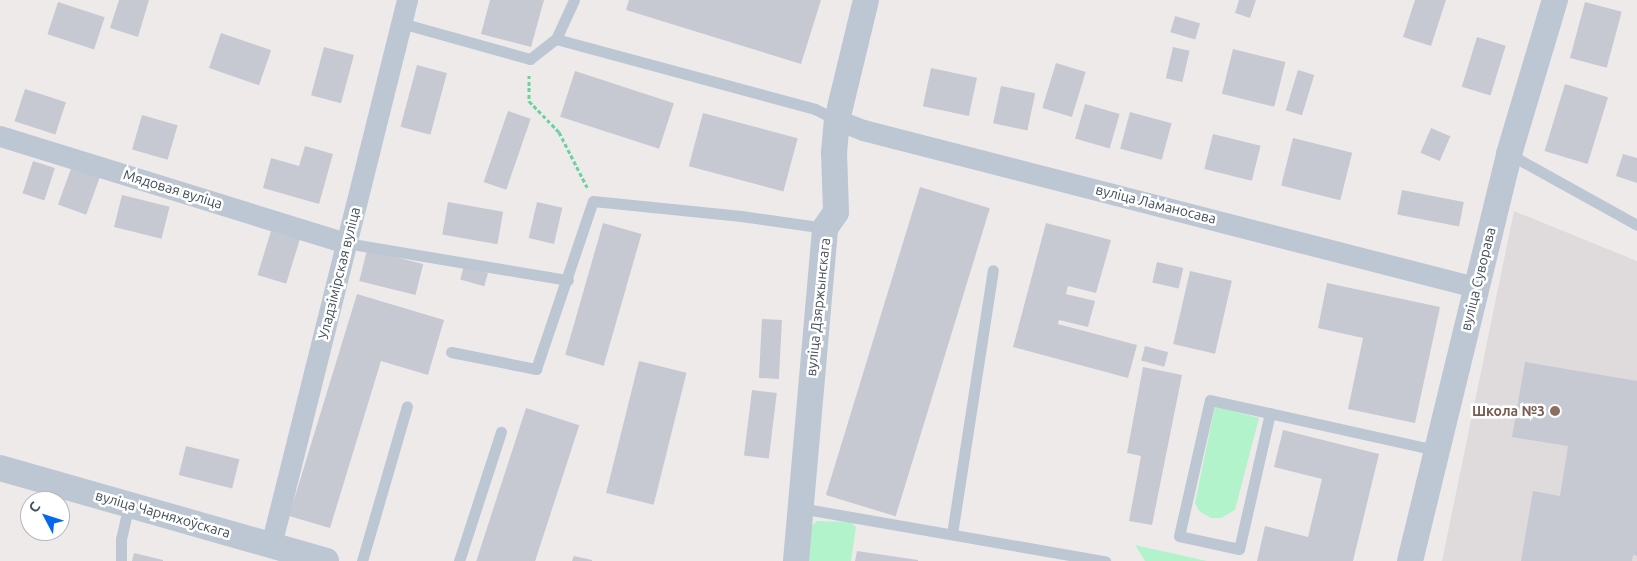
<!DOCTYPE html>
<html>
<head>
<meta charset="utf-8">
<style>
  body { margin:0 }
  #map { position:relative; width:1637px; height:561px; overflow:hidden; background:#eeeaea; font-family:Ubuntu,sans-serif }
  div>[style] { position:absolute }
  .education>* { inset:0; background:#dfdbdc }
  .green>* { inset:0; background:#b2f3cc }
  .building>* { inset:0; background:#c6c9d2; transform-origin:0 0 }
  .path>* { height:3px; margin-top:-1.5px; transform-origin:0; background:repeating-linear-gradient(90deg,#67d49f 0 4px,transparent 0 6.5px) }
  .service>* { height:11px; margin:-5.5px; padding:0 5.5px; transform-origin:5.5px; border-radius:5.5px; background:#bcc7d3 }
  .minor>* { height:21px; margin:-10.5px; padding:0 10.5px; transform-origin:10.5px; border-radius:10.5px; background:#bcc7d3 }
  .tertiary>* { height:26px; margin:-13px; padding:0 13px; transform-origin:13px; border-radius:13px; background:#bcc7d3 }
  .dots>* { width:14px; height:14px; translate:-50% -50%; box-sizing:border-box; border:2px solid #fff; border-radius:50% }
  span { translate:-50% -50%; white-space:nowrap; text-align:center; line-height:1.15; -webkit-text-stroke:5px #fff; paint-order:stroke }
  .street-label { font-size:14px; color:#424e5a }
  .education-label { font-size:14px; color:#785e54; font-weight:700 }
  .right { translate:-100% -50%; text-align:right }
  .north { position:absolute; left:20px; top:491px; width:50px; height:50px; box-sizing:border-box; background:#fff; border:1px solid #b3b8bd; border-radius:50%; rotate:310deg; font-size:14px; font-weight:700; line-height:20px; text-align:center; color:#424e5a }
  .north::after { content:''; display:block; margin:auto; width:18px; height:22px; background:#0669ed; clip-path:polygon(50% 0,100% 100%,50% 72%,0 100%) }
</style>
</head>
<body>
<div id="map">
  <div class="education">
    <i style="clip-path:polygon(1514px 211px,1637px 261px,1637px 561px,1442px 561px)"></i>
  </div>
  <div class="green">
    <i style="clip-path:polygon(1215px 406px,1259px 418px,1235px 510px,1221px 518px,1211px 518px,1199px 511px,1195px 503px)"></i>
    <i style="clip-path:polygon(817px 521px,850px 522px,856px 527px,851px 561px,806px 561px,807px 530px)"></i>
    <i style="clip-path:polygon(1135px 545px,1207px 561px,1145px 561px)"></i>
  </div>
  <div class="building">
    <i style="clip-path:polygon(119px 0,149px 0,138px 37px,110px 28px)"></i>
    <i style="clip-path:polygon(490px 0,544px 0,531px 47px,481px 34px)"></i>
    <i style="clip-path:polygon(629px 0,821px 0,801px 64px,626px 10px)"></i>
    <i style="clip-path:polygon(1239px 0,1256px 0,1250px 18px,1235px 13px)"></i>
    <i style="clip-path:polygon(1415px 0,1446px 0,1431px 46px,1403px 37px)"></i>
    <i style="left:58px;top:2px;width:49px;height:34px;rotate:18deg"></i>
    <i style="left:1585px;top:2px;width:38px;height:58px;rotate:15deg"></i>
    <i style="left:1175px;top:16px;width:26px;height:17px;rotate:16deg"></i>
    <i style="left:221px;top:33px;width:53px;height:37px;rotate:19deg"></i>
    <i style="left:1477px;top:37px;width:30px;height:52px;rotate:17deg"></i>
    <i style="left:324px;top:47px;width:31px;height:50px;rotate:15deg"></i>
    <i style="left:1173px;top:47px;width:17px;height:32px;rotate:13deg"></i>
    <i style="left:1233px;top:49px;width:54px;height:46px;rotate:14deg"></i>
    <i style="left:1056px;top:63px;width:31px;height:47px;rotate:17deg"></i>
    <i style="left:417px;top:65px;width:31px;height:64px;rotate:15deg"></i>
    <i style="left:931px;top:68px;width:47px;height:39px;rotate:12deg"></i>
    <i style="left:1298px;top:70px;width:17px;height:42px;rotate:17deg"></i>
    <i style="left:575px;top:71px;width:104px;height:48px;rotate:18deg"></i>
    <i style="left:1565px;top:84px;width:45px;height:70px;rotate:17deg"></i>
    <i style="left:1001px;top:86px;width:35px;height:38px;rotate:12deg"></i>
    <i style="left:25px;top:89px;width:43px;height:34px;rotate:18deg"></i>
    <i style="left:1085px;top:104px;width:36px;height:36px;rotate:16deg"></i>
    <i style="left:508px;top:111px;width:24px;height:75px;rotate:19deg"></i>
    <i style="left:1130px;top:112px;width:43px;height:38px;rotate:15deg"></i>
    <i style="left:703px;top:113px;width:98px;height:55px;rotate:15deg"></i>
    <i style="left:142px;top:115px;width:37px;height:36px;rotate:16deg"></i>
    <i style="left:1431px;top:128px;width:21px;height:27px;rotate:23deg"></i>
    <i style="left:1213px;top:134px;width:49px;height:36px;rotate:14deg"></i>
    <i style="left:1293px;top:138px;width:61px;height:49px;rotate:14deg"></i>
    <i style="clip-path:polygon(305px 146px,333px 154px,319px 204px,263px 188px,271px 158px,299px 166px)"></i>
    <i style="clip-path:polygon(1623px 154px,1637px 158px,1637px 183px,1616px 176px)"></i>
    <i style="left:33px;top:161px;width:23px;height:34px;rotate:18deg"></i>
    <i style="left:72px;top:166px;width:30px;height:41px;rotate:20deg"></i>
    <i style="left:920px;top:187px;width:73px;height:322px;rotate:17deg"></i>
    <i style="left:1402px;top:190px;width:63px;height:25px;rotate:11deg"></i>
    <i style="left:122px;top:195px;width:49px;height:33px;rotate:14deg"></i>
    <i style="left:448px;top:202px;width:56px;height:33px;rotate:10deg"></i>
    <i style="left:537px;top:202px;width:26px;height:37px;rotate:13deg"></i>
    <i style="left:603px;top:223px;width:40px;height:137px;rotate:16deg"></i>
    <i style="clip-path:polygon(1046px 223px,1111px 240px,1096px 293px,1068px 286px,1066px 294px,1095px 301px,1088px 327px,1059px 320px,1058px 324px,1137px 345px,1128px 378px,1013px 347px)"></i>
    <i style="left:271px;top:231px;width:30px;height:46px;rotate:17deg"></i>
    <i style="left:367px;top:250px;width:58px;height:32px;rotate:14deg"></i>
    <i style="left:1157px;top:262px;width:27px;height:21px;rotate:13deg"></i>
    <i style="left:464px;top:266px;width:25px;height:14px;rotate:16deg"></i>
    <i style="left:1190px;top:271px;width:43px;height:75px;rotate:13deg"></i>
    <i style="clip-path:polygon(1327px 283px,1440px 307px,1415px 423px,1348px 409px,1363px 338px,1318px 328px)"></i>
    <i style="clip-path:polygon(357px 294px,444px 320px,428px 375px,381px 361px,330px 528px,289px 516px)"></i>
    <i style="left:762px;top:319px;width:20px;height:59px;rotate:3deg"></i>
    <i style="left:1145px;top:346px;width:24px;height:15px;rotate:15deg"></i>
    <i style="left:639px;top:361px;width:49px;height:136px;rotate:14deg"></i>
    <i style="clip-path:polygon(1525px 362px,1637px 381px,1637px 556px,1633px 555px,1632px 561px,1521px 561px,1533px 491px,1560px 496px,1568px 446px,1512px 437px)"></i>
    <i style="clip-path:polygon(1143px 367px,1182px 375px,1152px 525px,1129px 521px,1141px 456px,1127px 453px)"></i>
    <i style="left:752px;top:390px;width:25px;height:66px;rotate:7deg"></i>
    <i style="left:526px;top:408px;width:56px;height:161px;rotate:18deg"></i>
    <i style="clip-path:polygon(1283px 430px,1379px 454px,1353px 561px,1257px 561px,1265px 526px,1308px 537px,1322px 479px,1274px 467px)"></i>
    <i style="left:186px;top:446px;width:55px;height:30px;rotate:14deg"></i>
    <i style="clip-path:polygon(857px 551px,918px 560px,918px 561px,855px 561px)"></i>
    <i style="clip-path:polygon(134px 553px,163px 560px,163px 561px,132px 561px)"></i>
    <i style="clip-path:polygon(574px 556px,592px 560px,592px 561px,572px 561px)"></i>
  </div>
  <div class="path">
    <i style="left:529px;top:75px;width:26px;rotate:90deg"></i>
    <i style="left:529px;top:101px;width:43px;rotate:45.9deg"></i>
    <i style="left:559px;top:132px;width:62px;rotate:63deg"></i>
  </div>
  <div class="service">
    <i style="left:401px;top:23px;width:134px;rotate:15.6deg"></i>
    <i style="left:530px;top:59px;width:33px;rotate:-38deg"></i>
    <i style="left:556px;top:39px;width:43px;rotate:-65.2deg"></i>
    <i style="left:556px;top:39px;width:268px;rotate:15.1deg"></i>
    <i style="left:815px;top:109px;width:25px;rotate:27deg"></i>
    <i style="left:1509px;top:154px;width:146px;rotate:29deg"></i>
    <i style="left:346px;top:243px;width:225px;rotate:9.5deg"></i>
    <i style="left:451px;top:352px;width:87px;rotate:11.3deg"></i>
    <i style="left:536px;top:369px;width:177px;rotate:-71.3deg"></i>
    <i style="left:593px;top:201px;width:149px;rotate:5.8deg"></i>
    <i style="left:741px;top:216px;width:85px;rotate:8.1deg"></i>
    <i style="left:1270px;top:413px;width:139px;rotate:102.8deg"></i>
    <i style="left:1239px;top:549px;width:61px;rotate:-167.8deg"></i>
    <i style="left:1179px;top:536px;width:139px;rotate:-77.2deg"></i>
    <i style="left:1210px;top:400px;width:231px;rotate:12.5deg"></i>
    <i style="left:800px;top:508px;width:310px;rotate:9.9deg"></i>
    <i style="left:952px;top:534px;width:267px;rotate:-81.2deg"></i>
    <i style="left:121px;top:561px;width:22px;rotate:-90deg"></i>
    <i style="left:121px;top:539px;width:36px;rotate:-77deg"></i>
    <i style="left:362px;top:561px;width:161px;rotate:-73.8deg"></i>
    <i style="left:459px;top:561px;width:136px;rotate:-72deg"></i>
  </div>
  <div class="minor">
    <i style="left:837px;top:120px;width:28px;rotate:21deg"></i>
    <i style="left:863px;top:130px;width:632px;rotate:14.39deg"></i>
    <i style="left:0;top:136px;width:362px;rotate:17.2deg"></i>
    <i style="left:271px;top:545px;width:562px;rotate:-75.99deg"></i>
  </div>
  <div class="tertiary">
    <i style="left:0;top:468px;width:339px;rotate:15.9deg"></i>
    <i style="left:796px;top:561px;width:334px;rotate:-85deg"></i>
    <i style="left:825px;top:228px;width:19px;rotate:-55deg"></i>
    <i style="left:836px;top:212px;width:59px;rotate:-91.9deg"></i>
    <i style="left:834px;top:153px;width:33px;rotate:-85deg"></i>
    <i style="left:837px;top:120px;width:123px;rotate:-76.4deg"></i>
    <i style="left:1410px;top:561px;width:419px;rotate:-76.3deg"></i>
    <i style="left:1509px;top:154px;width:161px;rotate:-73.4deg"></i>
  </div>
  <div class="dots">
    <i style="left:1555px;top:411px;background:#8d6e63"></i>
  </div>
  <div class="street-label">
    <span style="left:173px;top:189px;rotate:17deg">Мядовая вуліца</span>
    <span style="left:1156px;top:204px;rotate:14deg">вуліца Ламаносава</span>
    <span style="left:339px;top:273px;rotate:-76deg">Уладзімірская вуліца</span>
    <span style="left:1478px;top:279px;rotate:-76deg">вуліца Суворава</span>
    <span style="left:818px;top:307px;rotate:-84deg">вуліца Дзяржынскага</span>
    <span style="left:163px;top:514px;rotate:16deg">вуліца Чарняхоўскага</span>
  </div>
  <div class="education-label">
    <span class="right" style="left:1545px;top:411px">Школа №3</span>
  </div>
  <div class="north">С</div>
</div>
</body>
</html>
